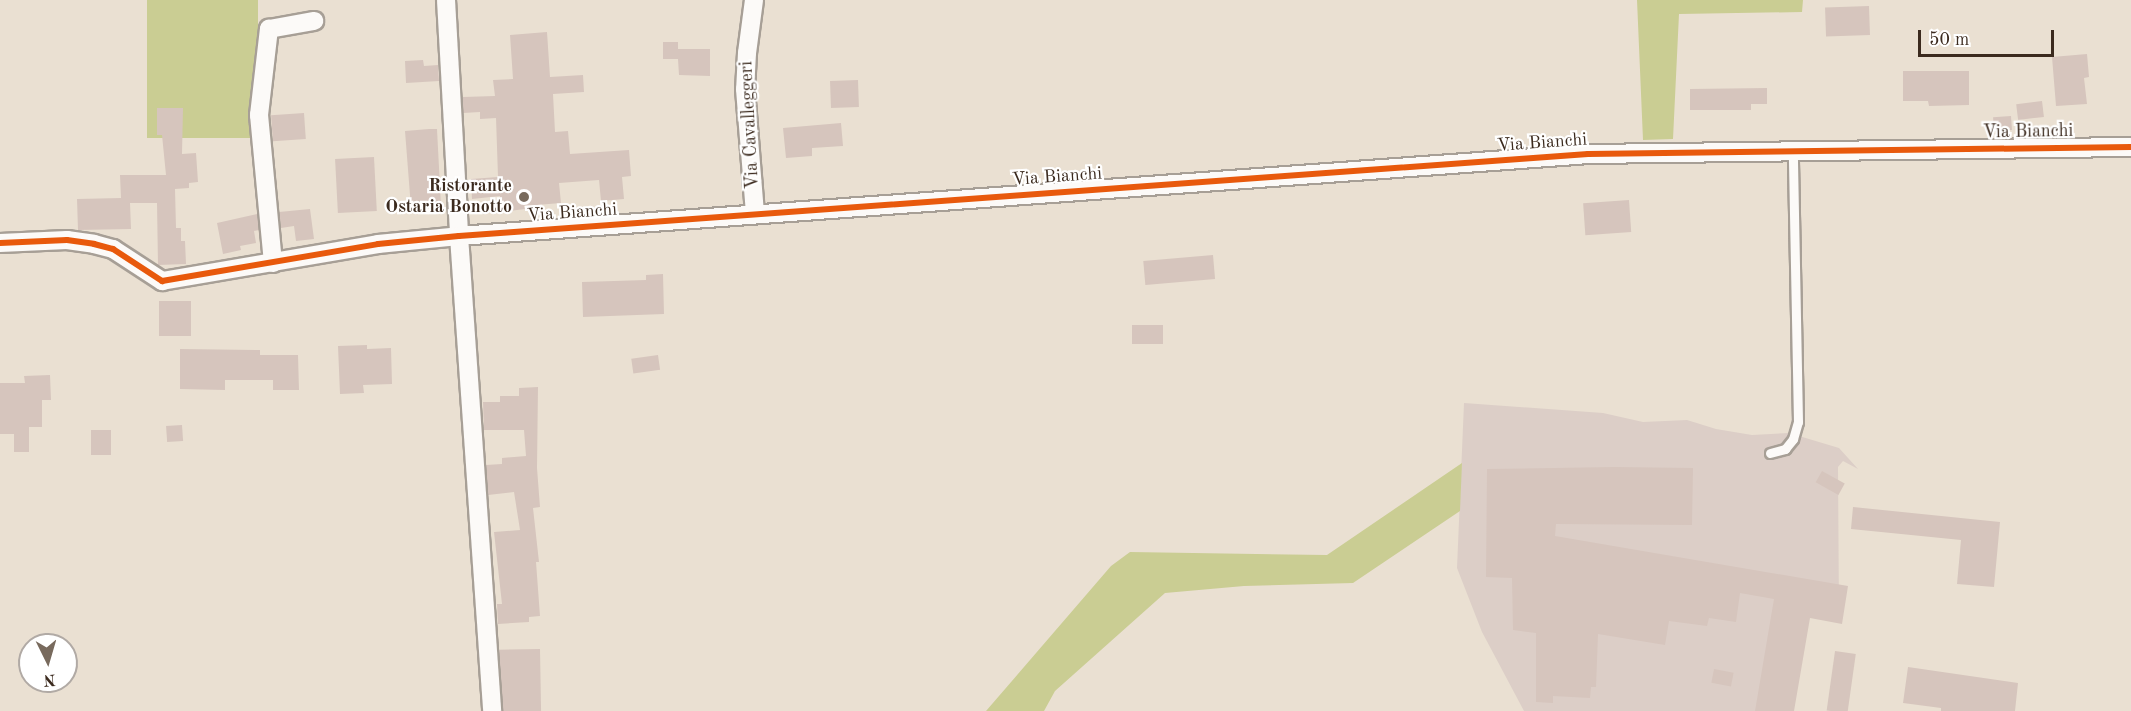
<!DOCTYPE html>
<html>
<head>
<meta charset="utf-8">
<style>
  body { margin:0 }
  #map { position:relative; width:2131px; height:711px; overflow:hidden; background:#eae0d2; font-family:"Old Standard TT",serif }
  div>[style] { position:absolute }
  .industrial>* { inset:0; background:#dccec7 }
  .green>* { inset:0; background:#cacd93; transform-origin:0 0 }
  .building>* { inset:0; background:#d6c5bd; transform-origin:0 0 }
  .roads { filter:drop-shadow(2px 0 #a79f96) drop-shadow(-2px 0 #a79f96) drop-shadow(0 2px #a79f96) drop-shadow(0 -2px #a79f96) }
  .lane>* { height:9px; margin:-4.5px; padding:0 4.5px; transform-origin:4.5px; border-radius:4.5px; background:#fcfaf8 }
  .street>* { height:18px; margin:-9px; padding:0 9px; transform-origin:9px; border-radius:9px; background:#fcfaf8 }
  .cycleway>* { height:6px; margin:-3px; padding:0 3px; transform-origin:3px; border-radius:3px; background:#e8590c }
  .dots>* { width:16px; height:16px; translate:-50% -50%; box-sizing:border-box; border:3px solid #fff; border-radius:50% }
  span { translate:-50% -50%; white-space:nowrap; text-align:center; line-height:1.15; -webkit-text-stroke:4.5px #fff; paint-order:stroke }
  .street-label { font-size:18px; color:#3b2a1e }
  .poi-label { font-size:18px; color:#3b2a1e; font-weight:700 }
  .right { translate:-100% -50%; text-align:right }
  .north { position:absolute; left:18px; top:633px; width:60px; height:60px; box-sizing:border-box; background:#fff; border:2px solid #b1aaa5; border-radius:50%; rotate:175deg; font-size:16px; font-weight:700; line-height:24px; text-align:center; color:#3b2a1e }
  .north::after { content:''; display:block; margin:auto; width:21px; height:27px; background:#786a5d; clip-path:polygon(50% 0,100% 100%,50% 72%,0 100%) }
  .scale { position:absolute; left:1918px; top:30px; width:136px; height:27px; box-sizing:border-box; border:3px solid #3b2a1e; border-top:0; padding-left:8px; font-size:18px; line-height:21px; white-space:nowrap; color:#3b2a1e; -webkit-text-stroke:4px #fff; paint-order:stroke }
</style>
</head>
<body>
<div id="map">
  <div class="industrial">
    <i style="clip-path:polygon(1464px 403px,1603px 413px,1643px 422px,1687px 420px,1716px 429px,1752px 435px,1789px 433px,1839px 448px,1858px 469px,1843px 461px,1838px 467px,1839px 614px,1788px 609px,1792px 711px,1524px 711px,1482px 632px,1457px 568px)"></i>
  </div>
  <div class="green">
    <i style="left:147px;top:0;width:111px;height:138px"></i>
    <i style="clip-path:polygon(1637px 0,1803px 0,1802px 12px,1679px 14px,1673px 139px,1643px 140px)"></i>
    <i style="clip-path:polygon(1462px 463px,1460px 511px,1353px 583px,1244px 586px,1165px 593px,1055px 691px,1044px 711px,986px 711px,1111px 566px,1130px 552px,1327px 555px)"></i>
  </div>
  <div class="building">
    <i style="left:1869px;top:6px;width:29px;height:44px;rotate:88deg"></i>
    <i style="clip-path:polygon(547px 32px,550px 77px,583px 75px,584px 92px,553px 94px,555px 132px,568px 131px,570px 154px,629px 150px,631px 176px,622px 177px,624px 199px,601px 201px,599px 180px,559px 183px,561px 203px,524px 206px,525px 209px,509px 211px,509px 205px,501px 206px,500px 196px,472px 199px,471px 179px,498px 177px,496px 118px,480px 119px,480px 112px,463px 113px,463px 97px,495px 96px,493px 80px,513px 79px,510px 35px)"></i>
    <i style="clip-path:polygon(663px 42px,678px 42px,678px 49px,710px 49px,710px 76px,679px 75px,678px 59px,663px 59px)"></i>
    <i style="clip-path:polygon(2087px 54px,2089px 77px,2084px 78px,2087px 104px,2056px 106px,2052px 57px)"></i>
    <i style="clip-path:polygon(423px 60px,424px 66px,438px 65px,439px 81px,406px 83px,405px 61px)"></i>
    <i style="clip-path:polygon(1903px 71px,1969px 71px,1969px 105px,1929px 106px,1928px 101px,1903px 101px)"></i>
    <i style="left:858px;top:80px;width:27px;height:28px;rotate:88deg"></i>
    <i style="clip-path:polygon(1767px 88px,1767px 104px,1751px 104px,1751px 110px,1690px 110px,1690px 89px)"></i>
    <i style="left:2042px;top:101px;width:16px;height:26px;rotate:83deg"></i>
    <i style="clip-path:polygon(157px 108px,183px 108px,182px 154px,196px 153px,198px 182px,189px 183px,189px 188px,175px 189px,176px 228px,181px 228px,181px 241px,185px 241px,186px 264px,158px 265px,157px 203px,130px 203px,131px 229px,78px 230px,77px 199px,121px 198px,120px 175px,166px 175px,162px 135px,157px 135px)"></i>
    <i style="left:304px;top:113px;width:26px;height:33px;rotate:86deg"></i>
    <i style="left:2011px;top:116px;width:14px;height:18px;rotate:86deg"></i>
    <i style="clip-path:polygon(841px 123px,843px 146px,812px 148px,812px 156px,786px 158px,783px 128px)"></i>
    <i style="clip-path:polygon(429px 129px,437px 129px,441px 206px,411px 208px,405px 131px)"></i>
    <i style="left:374px;top:157px;width:54px;height:39px;rotate:87deg"></i>
    <i style="left:1629px;top:200px;width:32px;height:46px;rotate:86deg"></i>
    <i style="clip-path:polygon(310px 209px,314px 239px,296px 241px,294px 226px,281px 228px,279px 212px)"></i>
    <i style="clip-path:polygon(257px 214px,259px 230px,254px 231px,256px 243px,240px 246px,241px 250px,223px 254px,217px 223px)"></i>
    <i style="left:1213px;top:255px;width:24px;height:70px;rotate:85deg"></i>
    <i style="clip-path:polygon(663px 274px,664px 314px,583px 317px,582px 282px,646px 280px,646px 275px)"></i>
    <i style="left:191px;top:301px;width:35px;height:32px;rotate:90deg"></i>
    <i style="left:1163px;top:325px;width:19px;height:31px;rotate:90deg"></i>
    <i style="clip-path:polygon(367px 345px,367px 349px,391px 348px,392px 384px,363px 385px,364px 393px,340px 394px,338px 346px)"></i>
    <i style="clip-path:polygon(180px 349px,260px 350px,260px 355px,298px 355px,299px 390px,273px 390px,273px 380px,225px 380px,225px 390px,180px 389px)"></i>
    <i style="left:658px;top:355px;width:15px;height:27px;rotate:82deg"></i>
    <i style="clip-path:polygon(50px 375px,51px 400px,42px 400px,42px 427px,29px 427px,29px 452px,14px 452px,14px 434px,0 434px,0 383px,25px 383px,24px 376px)"></i>
    <i style="clip-path:polygon(538px 387px,537px 468px,540px 507px,533px 508px,539px 562px,536px 562px,540px 616px,529px 617px,529px 622px,498px 624px,497px 604px,502px 604px,494px 532px,520px 530px,514px 492px,488px 495px,486px 465px,502px 464px,502px 458px,526px 456px,524px 430px,484px 430px,483px 402px,500px 402px,500px 396px,519px 396px,519px 388px)"></i>
    <i style="left:182px;top:425px;width:16px;height:16px;rotate:86deg"></i>
    <i style="left:111px;top:430px;width:25px;height:20px;rotate:90deg"></i>
    <i style="clip-path:polygon(1614px 467px,1693px 468px,1692px 525px,1556px 524px,1555px 536px,1848px 586px,1842px 624px,1810px 618px,1794px 711px,1755px 711px,1774px 599px,1740px 593px,1736px 622px,1709px 618px,1707px 626px,1669px 621px,1665px 645px,1598px 634px,1596px 687px,1591px 687px,1590px 698px,1553px 696px,1553px 703px,1536px 702px,1536px 633px,1513px 630px,1512px 578px,1486px 577px,1487px 469px)"></i>
    <i style="left:1822px;top:471px;width:26px;height:13px;rotate:29deg"></i>
    <i style="clip-path:polygon(1853px 507px,2000px 522px,1994px 587px,1957px 584px,1961px 540px,1851px 529px)"></i>
    <i style="left:540px;top:649px;width:62px;height:41px;rotate:89deg"></i>
    <i style="left:1835px;top:651px;width:21px;height:60px;rotate:8deg"></i>
    <i style="clip-path:polygon(1908px 667px,2018px 683px,2015px 711px,1941px 711px,1941px 708px,1903px 703px)"></i>
    <i style="left:1714px;top:669px;width:20px;height:14px;rotate:11deg"></i>
  </div>
  <div class="roads">
    <div class="lane">
      <i style="left:1770px;top:453px;width:16px;rotate:-15deg"></i>
      <i style="left:1785px;top:449px;width:13px;rotate:-51deg"></i>
      <i style="left:1793px;top:439px;width:18px;rotate:-74deg"></i>
      <i style="left:1798px;top:422px;width:271px;rotate:-91.1deg"></i>
    </div>
    <div class="street">
      <i style="left:446px;top:0;width:236px;rotate:86.8deg"></i>
      <i style="left:459px;top:236px;width:476px;rotate:86deg"></i>
      <i style="left:754px;top:0;width:53px;rotate:97.5deg"></i>
      <i style="left:747px;top:53px;width:36px;rotate:93deg"></i>
      <i style="left:745px;top:89px;width:125px;rotate:85.4deg"></i>
      <i style="left:0;top:243px;width:67px;rotate:-2.6deg"></i>
      <i style="left:67px;top:240px;width:27px;rotate:8deg"></i>
      <i style="left:94px;top:244px;width:20px;rotate:15deg"></i>
      <i style="left:113px;top:249px;width:59px;rotate:33.1deg"></i>
      <i style="left:162px;top:281px;width:219px;rotate:-9.7deg"></i>
      <i style="left:378px;top:244px;width:81px;rotate:-5.6deg"></i>
      <i style="left:459px;top:236px;width:1132px;rotate:-4.15deg"></i>
      <i style="left:1588px;top:154px;width:543px;rotate:-0.74deg"></i>
      <i style="left:273px;top:263px;width:149px;rotate:-95.4deg"></i>
      <i style="left:259px;top:115px;width:87px;rotate:-83.4deg"></i>
      <i style="left:269px;top:29px;width:46px;rotate:-10.1deg"></i>
    </div>
  </div>
  <div class="cycleway">
    <i style="left:0;top:243px;width:67px;rotate:-2.6deg"></i>
    <i style="left:67px;top:240px;width:27px;rotate:8deg"></i>
    <i style="left:94px;top:244px;width:20px;rotate:15deg"></i>
    <i style="left:113px;top:249px;width:59px;rotate:33.1deg"></i>
    <i style="left:162px;top:281px;width:219px;rotate:-9.7deg"></i>
    <i style="left:378px;top:244px;width:81px;rotate:-5.6deg"></i>
    <i style="left:459px;top:236px;width:1132px;rotate:-4.15deg"></i>
    <i style="left:1588px;top:154px;width:543px;rotate:-0.74deg"></i>
  </div>
  <div class="dots">
    <i style="left:524px;top:197px;background:#786a5d"></i>
  </div>
  <div class="street-label">
    <span style="left:750px;top:125px;rotate:-93deg">Via Cavalleggeri</span>
    <span style="left:2028px;top:132px;rotate:-1deg">Via Bianchi</span>
    <span style="left:1542px;top:143px;rotate:-4deg">Via Bianchi</span>
    <span style="left:1057px;top:177px;rotate:-4deg">Via Bianchi</span>
    <span style="left:572px;top:213px;rotate:-4deg">Via Bianchi</span>
  </div>
  <div class="poi-label">
    <span class="right" style="left:512px;top:197px">Ristorante<br>Ostaria Bonotto</span>
  </div>
  <div class="north">N</div>
  <div class="scale">50 m</div>
</div>
</body>
</html>
